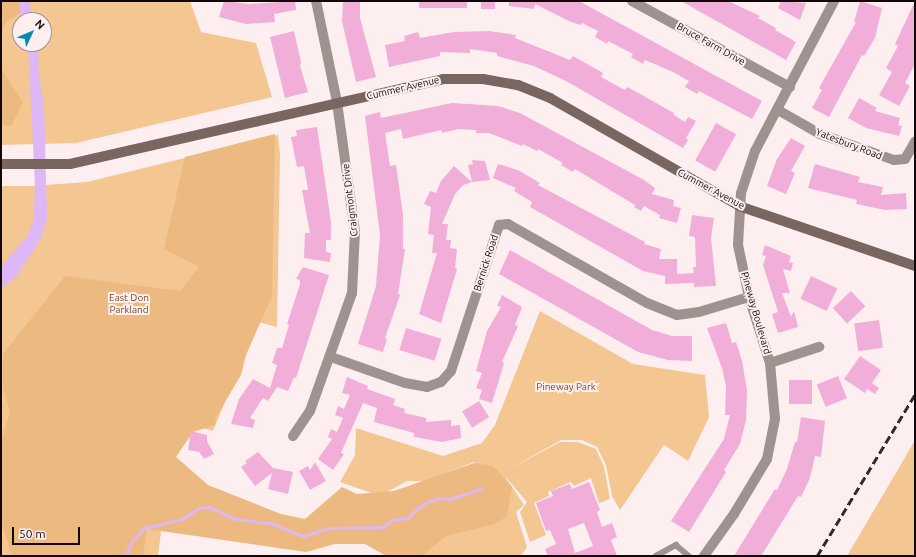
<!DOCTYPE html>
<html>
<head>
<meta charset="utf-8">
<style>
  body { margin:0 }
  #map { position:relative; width:916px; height:557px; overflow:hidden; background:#fdeff0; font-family:Ubuntu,sans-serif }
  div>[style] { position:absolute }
  .green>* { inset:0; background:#f3c692 }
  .forest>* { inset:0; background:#ecba80 }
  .water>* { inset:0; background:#ddb7f6 }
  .stream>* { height:2.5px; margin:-1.25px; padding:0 1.25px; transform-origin:1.25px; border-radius:1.25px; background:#ddb7f6 }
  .building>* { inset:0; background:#f1aed8; transform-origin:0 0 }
  .lane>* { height:5.5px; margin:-2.75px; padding:0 2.75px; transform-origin:2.75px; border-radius:2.75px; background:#a0938f }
  .street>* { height:10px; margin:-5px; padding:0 5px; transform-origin:5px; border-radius:5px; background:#a0938f }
  .secondary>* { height:10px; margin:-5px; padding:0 5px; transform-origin:5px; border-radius:5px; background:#796660 }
  .rail>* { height:2.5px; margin-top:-1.25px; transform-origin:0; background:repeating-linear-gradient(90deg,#34292a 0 8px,transparent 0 12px) }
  span { translate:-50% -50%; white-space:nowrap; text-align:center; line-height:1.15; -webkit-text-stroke:4px #fdeff0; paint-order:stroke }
  .street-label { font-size:10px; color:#120809 }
  .park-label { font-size:10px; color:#6f4d22 }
  .frame { position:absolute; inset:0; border:2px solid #120809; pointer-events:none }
  .north { position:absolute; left:12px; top:12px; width:40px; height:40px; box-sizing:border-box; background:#fdeff0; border:1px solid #9f9394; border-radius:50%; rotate:46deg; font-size:11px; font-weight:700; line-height:16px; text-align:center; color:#120809 }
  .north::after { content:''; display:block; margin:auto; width:14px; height:18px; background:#068aab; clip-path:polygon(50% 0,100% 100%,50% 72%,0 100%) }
  .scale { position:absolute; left:12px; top:527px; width:68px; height:18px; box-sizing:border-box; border:2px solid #120809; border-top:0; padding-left:5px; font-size:12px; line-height:14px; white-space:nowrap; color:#120809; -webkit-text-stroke:3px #fdeff0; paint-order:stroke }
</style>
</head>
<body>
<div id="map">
  <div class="green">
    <i style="clip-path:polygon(evenodd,1px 1px,190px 1px,201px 32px,256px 43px,272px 97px,76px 143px,1px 145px,1px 1px,20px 20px,44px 20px,44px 44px,20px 44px,20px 20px)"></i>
    <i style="clip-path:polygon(278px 135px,280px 155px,277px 327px,258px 322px,213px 431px,189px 424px,170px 459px,158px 556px,1px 556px,1px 186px,31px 186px,87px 182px)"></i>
    <i style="clip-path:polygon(540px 311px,633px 364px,705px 375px,709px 417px,688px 461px,664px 445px,620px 510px,612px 496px,606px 465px,597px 447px,582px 440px,561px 440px,502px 473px,560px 442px,578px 442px,596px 449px,604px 467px,610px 499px,599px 503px,591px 478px,574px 486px,571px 482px,548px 492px,549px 496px,534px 503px,546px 535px,530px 542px,520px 512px,527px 502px,504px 475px,524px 505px,516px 512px,527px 547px,521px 556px,421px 556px,492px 476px,474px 462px,425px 481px,407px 481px,380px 496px,340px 482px,355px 455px,356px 428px,443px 456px,482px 443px,495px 425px)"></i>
    <i style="clip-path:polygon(915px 440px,915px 556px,847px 556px,900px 466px)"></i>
  </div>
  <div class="forest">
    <i style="clip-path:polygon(1px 1px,20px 1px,22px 12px,8px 21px,1px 29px)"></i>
    <i style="clip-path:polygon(1px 68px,23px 103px,11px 126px,1px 125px)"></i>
    <i style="clip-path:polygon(275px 134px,272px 296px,246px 355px,241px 375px,216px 417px,215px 425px,193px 432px,176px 457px,208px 485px,281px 514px,305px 519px,342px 487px,357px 494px,394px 491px,474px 463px,493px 466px,512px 487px,507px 516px,495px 524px,446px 536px,422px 556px,386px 556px,365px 544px,335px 544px,306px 552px,147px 529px,143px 556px,12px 556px,1px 521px,1px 442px,10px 412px,3px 388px,3px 354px,65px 276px,180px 291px,199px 267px,164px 249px,185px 157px)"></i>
  </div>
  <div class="water">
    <i style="clip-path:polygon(19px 1px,29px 1px,33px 20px,21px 20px)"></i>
    <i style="clip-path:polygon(28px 44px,38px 44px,39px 76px,44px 104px,47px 219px,40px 240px,17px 276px,1px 289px,1px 267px,28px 235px,34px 217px,35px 185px)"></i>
  </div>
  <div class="stream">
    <i style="left:125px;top:556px;width:18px;rotate:-63deg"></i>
    <i style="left:133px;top:540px;width:16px;rotate:-47deg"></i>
    <i style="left:144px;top:528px;width:39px;rotate:-13deg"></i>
    <i style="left:182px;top:519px;width:20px;rotate:-33deg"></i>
    <i style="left:199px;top:508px;width:10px;rotate:-6deg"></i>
    <i style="left:209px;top:507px;width:30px;rotate:24deg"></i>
    <i style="left:236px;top:519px;width:35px;rotate:7deg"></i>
    <i style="left:271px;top:523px;width:35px;rotate:22deg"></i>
    <i style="left:303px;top:536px;width:28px;rotate:-17deg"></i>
    <i style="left:330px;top:528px;width:54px;rotate:-1.1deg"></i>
    <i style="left:384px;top:527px;width:11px;rotate:-41deg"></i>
    <i style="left:392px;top:520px;width:16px;rotate:-7deg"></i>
    <i style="left:408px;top:518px;width:16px;rotate:-45deg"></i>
    <i style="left:419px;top:507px;width:13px;rotate:-29deg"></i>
    <i style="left:430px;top:501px;width:9px;rotate:-18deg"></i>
    <i style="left:439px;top:498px;width:11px;rotate:5deg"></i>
    <i style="left:450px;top:499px;width:33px;rotate:-18deg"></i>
  </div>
  <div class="building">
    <i style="clip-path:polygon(224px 1px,249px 4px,295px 1px,296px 10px,274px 14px,275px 22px,246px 24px,219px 17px)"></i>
    <i style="clip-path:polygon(343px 1px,360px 1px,360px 18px,376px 77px,356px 82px,342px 21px)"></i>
    <i style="left:419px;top:1px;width:48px;height:7px"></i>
    <i style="left:481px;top:1px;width:14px;height:8px"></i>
    <i style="clip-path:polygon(509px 1px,579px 1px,762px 101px,752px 119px,699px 91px,697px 94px,685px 87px,689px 81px,673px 72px,645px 60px,643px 64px,631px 57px,633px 54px,608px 41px,607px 44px,595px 37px,598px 31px,582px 23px,580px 25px,569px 21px,535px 4px,534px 9px,509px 6px)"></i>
    <i style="clip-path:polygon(681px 1px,728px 1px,760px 16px,758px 18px,776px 28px,775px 30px,796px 42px,786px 60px)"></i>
    <i style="clip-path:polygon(781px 1px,806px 3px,800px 20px,778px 8px)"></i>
    <i style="clip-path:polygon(860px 1px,882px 8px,875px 38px,864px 56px,862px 55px,829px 117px,812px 108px,822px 90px,819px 88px,856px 22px,854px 22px)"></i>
    <i style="clip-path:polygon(915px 1px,915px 64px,905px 83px,910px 86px,899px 106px,879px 95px,892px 72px,886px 68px,898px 46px,895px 44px)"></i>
    <i style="clip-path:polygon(294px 31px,301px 62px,300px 66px,308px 92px,285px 98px,270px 37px)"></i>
    <i style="clip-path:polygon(489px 31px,516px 35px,515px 38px,570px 60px,573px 56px,603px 73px,601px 77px,625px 90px,627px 87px,633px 90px,674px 113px,674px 115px,685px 122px,688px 117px,696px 121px,686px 138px,688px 140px,683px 148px,566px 81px,534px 66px,497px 56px,497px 53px,470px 49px,470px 53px,440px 52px,440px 56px,389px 67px,385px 45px,405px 41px,404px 36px,418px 32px,420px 38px,454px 32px)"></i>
    <i style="clip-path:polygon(859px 98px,877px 108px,875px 111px,900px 118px,898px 125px,902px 126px,899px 136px,866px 128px,848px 118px)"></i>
    <i style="clip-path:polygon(452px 103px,498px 106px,520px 113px,644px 180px,655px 188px,652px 194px,674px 200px,673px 206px,681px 208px,677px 223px,659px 218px,660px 215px,644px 206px,641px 211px,634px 207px,635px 205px,575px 169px,573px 172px,561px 165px,563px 163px,538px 149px,537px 151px,523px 144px,522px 146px,489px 133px,476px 133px,476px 130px,458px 129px,442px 133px,441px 130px,403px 139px,401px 129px,385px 133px,390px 166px,396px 165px,403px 215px,403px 249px,405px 249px,398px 294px,400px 295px,385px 338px,387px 339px,383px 352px,358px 344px,376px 286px,380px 235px,365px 116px,380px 112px,381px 118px)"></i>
    <i style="left:716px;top:123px;width:23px;height:43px;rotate:29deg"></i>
    <i style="clip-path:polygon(317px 127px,331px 222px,331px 240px,326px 240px,326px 252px,331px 253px,330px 262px,304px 258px,305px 233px,310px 233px,302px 190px,308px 190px,304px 166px,297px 167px,291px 137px,297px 136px,296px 130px)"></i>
    <i style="clip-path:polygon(791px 138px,805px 146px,791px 171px,795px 173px,786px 194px,767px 186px,777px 159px)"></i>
    <i style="clip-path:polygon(472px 160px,485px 161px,490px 180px,472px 182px,468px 165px,473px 164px)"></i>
    <i style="clip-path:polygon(498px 164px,518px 170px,540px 183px,538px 185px,645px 242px,644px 244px,661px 249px,659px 259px,677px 259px,677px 274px,694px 273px,693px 267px,696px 267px,695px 237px,689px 236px,692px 215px,714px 218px,711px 238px,716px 286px,694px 287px,694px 283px,665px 284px,665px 276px,643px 271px,530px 207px,532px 202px,514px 191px,516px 188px,493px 178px)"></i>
    <i style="clip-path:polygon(815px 164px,860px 177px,858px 182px,883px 187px,881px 195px,906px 193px,907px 209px,885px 210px,856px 204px,857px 200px,808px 188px)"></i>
    <i style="clip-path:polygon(454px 166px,472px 182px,463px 185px,455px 194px,442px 224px,448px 224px,446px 240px,451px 240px,450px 248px,457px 249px,455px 268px,457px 269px,441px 323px,419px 314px,437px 253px,432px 253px,434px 235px,428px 234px,431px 207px,424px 204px,430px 191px,436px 193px,441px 181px)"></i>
    <i style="clip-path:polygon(765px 245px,791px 256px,789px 262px,793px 263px,791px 271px,783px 269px,790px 293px,782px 293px,791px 317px,794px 311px,798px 327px,778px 333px,772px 314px,778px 312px,763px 265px,766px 256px,762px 255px)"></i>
    <i style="clip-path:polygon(510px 250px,652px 330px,672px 336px,692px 336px,692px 361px,668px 360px,638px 352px,499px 274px)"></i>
    <i style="clip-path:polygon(303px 267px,329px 275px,296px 378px,294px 377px,288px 391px,277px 387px,268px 401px,263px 398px,250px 418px,255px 420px,253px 428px,231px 424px,239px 399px,253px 379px,270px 388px,277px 365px,272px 363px,277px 348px,282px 348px,289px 325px,287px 324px,300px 284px,300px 280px,296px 279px)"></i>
    <i style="left:811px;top:276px;width:29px;height:25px;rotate:25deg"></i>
    <i style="left:851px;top:291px;width:21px;height:25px;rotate:47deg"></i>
    <i style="clip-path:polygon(502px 295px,522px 307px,515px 325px,518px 326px,502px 362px,504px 363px,492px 403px,479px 399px,482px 390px,476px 388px,482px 373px,476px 371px,487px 331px,501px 307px,497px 306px)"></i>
    <i style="left:879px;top:320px;width:28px;height:25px;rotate:82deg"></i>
    <i style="clip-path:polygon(726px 323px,732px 343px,736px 342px,742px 361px,747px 390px,746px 420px,740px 444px,724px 470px,726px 472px,689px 532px,671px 521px,724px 439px,730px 415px,725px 415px,726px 386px,722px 368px,707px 328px)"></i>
    <i style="left:406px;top:328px;width:37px;height:23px;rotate:17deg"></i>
    <i style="clip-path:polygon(860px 356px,881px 370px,872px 383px,879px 388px,875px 394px,867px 389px,865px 393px,844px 379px)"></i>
    <i style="left:838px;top:376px;width:24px;height:23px;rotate:68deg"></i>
    <i style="clip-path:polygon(347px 377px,368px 386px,367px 389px,395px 399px,393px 405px,405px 409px,404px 413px,426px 418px,426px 422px,451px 420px,451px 426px,460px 425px,461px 438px,442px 442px,414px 437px,414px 433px,374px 422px,377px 408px,363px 403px,341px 453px,344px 454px,333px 470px,318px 459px,332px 439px,328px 437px,331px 429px,337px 432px,343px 418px,335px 415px,338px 406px,344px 409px,350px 395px,342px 393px)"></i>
    <i style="left:812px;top:380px;width:24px;height:23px;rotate:90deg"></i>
    <i style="left:479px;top:401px;width:19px;height:20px;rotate:58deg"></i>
    <i style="clip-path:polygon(801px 417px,825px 421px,821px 457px,815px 456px,810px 478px,801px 497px,798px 496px,761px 556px,734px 556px,775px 489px,777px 490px,787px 469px,795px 442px,797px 442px)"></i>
    <i style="clip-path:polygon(191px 431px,207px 435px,207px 441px,214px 454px,204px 459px,199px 452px,188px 450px)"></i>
    <i style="clip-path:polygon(258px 452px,273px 468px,293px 472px,288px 494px,268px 489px,272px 473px,255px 486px,241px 467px,247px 463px,245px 461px)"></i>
    <i style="clip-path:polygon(315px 462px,326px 481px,310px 490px,299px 471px,308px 466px,310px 470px)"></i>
    <i style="clip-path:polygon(evenodd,589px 482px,600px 510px,597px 512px,602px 527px,612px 523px,617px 537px,611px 540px,617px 556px,548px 556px,545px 549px,556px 544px,550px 530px,546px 531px,536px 503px,553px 496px,551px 491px,570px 484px,572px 489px,589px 482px,584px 523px,593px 546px,575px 553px,568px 529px,584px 523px)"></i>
  </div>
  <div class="lane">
    <i style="left:656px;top:556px;width:23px;rotate:-29deg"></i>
    <i style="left:676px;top:545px;width:17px;rotate:40deg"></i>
  </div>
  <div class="street">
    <i style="left:632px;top:1px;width:180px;rotate:28.6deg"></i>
    <i style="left:778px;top:110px;width:48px;rotate:29.7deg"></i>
    <i style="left:820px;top:134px;width:78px;rotate:19.4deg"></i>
    <i style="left:894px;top:160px;width:11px;rotate:-5deg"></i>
    <i style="left:905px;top:159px;width:20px;rotate:-60deg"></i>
    <i style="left:331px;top:357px;width:78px;rotate:19.4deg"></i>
    <i style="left:405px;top:383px;width:22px;rotate:10deg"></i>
    <i style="left:427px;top:387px;width:15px;rotate:-20deg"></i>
    <i style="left:441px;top:382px;width:15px;rotate:-48deg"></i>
    <i style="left:451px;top:371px;width:154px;rotate:-71.8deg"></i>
    <i style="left:499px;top:225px;width:9px;rotate:-6deg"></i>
    <i style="left:508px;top:224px;width:160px;rotate:29.6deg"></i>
    <i style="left:647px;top:303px;width:32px;rotate:22deg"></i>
    <i style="left:677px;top:315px;width:22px;rotate:-8deg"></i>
    <i style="left:699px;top:312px;width:52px;rotate:-16.7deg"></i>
    <i style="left:770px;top:363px;width:52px;rotate:-18.1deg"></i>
    <i style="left:293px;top:436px;width:30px;rotate:-56deg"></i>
    <i style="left:310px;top:411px;width:125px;rotate:-70.4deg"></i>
    <i style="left:352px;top:293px;width:61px;rotate:-87.2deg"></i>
    <i style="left:355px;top:232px;width:131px;rotate:-97.9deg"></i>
    <i style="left:337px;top:102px;width:103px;rotate:-101.7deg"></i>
    <i style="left:704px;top:556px;width:52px;rotate:-54.5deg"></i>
    <i style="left:734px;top:514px;width:64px;rotate:-59deg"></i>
    <i style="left:767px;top:459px;width:41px;rotate:-78.7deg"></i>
    <i style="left:775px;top:419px;width:56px;rotate:-95.1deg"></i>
    <i style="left:770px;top:363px;width:69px;rotate:-107.7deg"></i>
    <i style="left:749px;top:297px;width:53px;rotate:-101.9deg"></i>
    <i style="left:738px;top:245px;width:52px;rotate:-86.7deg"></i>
    <i style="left:741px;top:193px;width:44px;rotate:-71.6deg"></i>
    <i style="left:755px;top:151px;width:170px;rotate:-62.2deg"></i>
  </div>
  <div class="secondary">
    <i style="left:1px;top:164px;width:69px"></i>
    <i style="left:70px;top:164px;width:383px;rotate:-12.8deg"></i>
    <i style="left:443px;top:79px;width:40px"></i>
    <i style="left:483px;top:79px;width:36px;rotate:10deg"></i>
    <i style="left:518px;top:85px;width:35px;rotate:22deg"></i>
    <i style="left:550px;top:98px;width:218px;rotate:29.7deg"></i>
    <i style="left:739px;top:206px;width:186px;rotate:18.8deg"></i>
  </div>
  <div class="rail">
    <i style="left:817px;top:556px;width:189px;rotate:-58.8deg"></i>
  </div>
  <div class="street-label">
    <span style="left:711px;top:44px;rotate:29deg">Bruce Farm Drive</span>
    <span style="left:403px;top:88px;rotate:-13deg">Cummer Avenue</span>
    <span style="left:849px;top:144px;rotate:21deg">Yatesbury Road</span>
    <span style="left:711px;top:189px;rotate:28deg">Cummer Avenue</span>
    <span style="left:350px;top:200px;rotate:-97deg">Craigmont Drive</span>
    <span style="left:486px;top:263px;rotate:-72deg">Bernick Road</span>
    <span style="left:756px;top:313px;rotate:74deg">Pineway Boulevard</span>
  </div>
  <div class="park-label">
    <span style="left:129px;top:303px">East Don<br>Parkland</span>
    <span style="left:566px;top:387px">Pineway Park</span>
  </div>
  <div class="frame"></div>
  <div class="north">N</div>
  <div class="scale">50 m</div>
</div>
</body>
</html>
